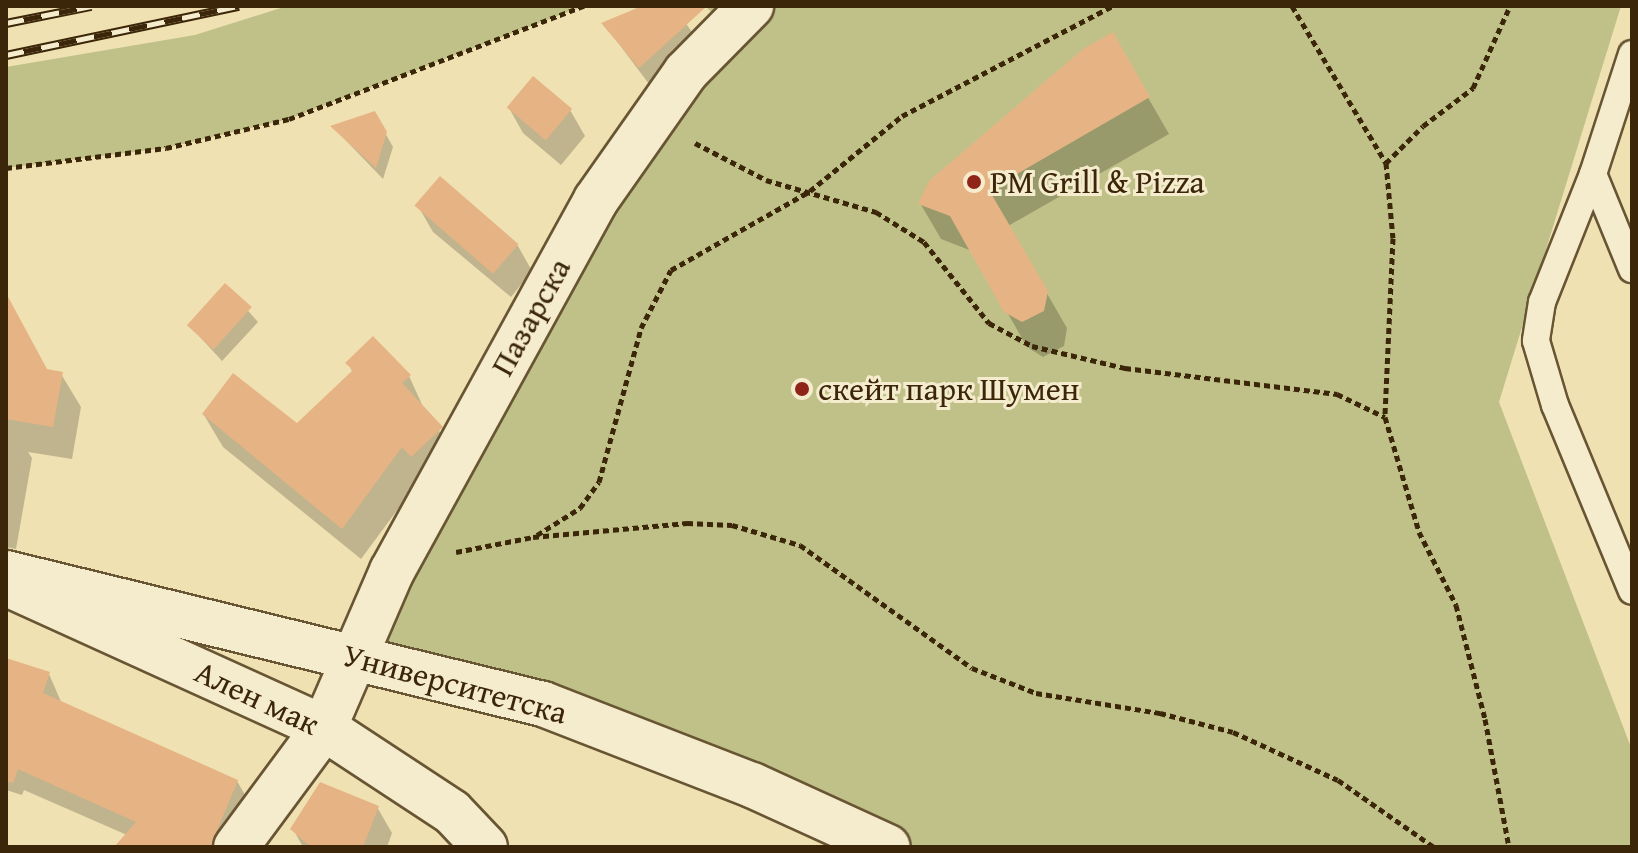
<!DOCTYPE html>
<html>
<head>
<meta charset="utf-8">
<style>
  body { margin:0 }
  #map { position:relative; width:1638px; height:853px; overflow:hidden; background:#f0e1b2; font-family:"Gentium Book Plus",serif }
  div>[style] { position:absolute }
  .green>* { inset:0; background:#bfc188 }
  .shadow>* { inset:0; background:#0003 }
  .building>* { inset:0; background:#e6b484; transform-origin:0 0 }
  .path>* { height:5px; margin-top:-2.5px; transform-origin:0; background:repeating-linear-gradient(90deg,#3b2609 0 6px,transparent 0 10px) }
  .roads { filter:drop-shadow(2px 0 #685533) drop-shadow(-2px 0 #685533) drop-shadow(0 2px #685533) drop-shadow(0 -2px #685533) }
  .lane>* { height:26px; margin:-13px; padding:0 13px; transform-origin:13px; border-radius:13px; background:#f5eccd }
  .street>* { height:44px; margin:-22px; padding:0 22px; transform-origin:22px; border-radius:22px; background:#f5eccd }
  .secondary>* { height:44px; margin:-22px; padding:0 22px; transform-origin:22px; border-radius:22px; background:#f5eccd }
  .rail>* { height:9px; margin-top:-4.5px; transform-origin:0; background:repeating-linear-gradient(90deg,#f5eccd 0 18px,#3b2609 0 36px); box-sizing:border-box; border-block:2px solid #3b2609 }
  .dots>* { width:22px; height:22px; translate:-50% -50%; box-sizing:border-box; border:4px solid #f5eccd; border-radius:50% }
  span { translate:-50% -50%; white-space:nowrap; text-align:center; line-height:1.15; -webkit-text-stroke:6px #f5eccd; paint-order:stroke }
  .poi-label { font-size:32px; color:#3b2609 }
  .left { translate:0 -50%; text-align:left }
  .street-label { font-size:32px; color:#3b2609 }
  .frame { position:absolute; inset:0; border:8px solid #3b2609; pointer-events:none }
</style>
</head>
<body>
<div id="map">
  <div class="green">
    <i style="clip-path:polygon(287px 6px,584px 6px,289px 119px,166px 148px,6px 168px,6px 67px,195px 35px)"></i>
    <i style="clip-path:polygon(705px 6px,1621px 6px,1499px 402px,1632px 750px,1632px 847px,888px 847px,353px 656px,392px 571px,727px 27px)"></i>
  </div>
  <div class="shadow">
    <i style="clip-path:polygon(647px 6px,674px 6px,703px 48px,655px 92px,604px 24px)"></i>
    <i style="clip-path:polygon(1112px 35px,1169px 134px,1008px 226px,1067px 328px,1064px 346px,1043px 357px,1027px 347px,972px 251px,941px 239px,920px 203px)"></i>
    <i style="clip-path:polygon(509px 108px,570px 110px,585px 136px,561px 165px,523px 133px)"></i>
    <i style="clip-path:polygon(374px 113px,393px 147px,383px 179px,333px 127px)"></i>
    <i style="clip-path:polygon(418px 206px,518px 246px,532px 271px,511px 297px,433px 232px)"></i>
    <i style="clip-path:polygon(225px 285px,258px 322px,222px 361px,189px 325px)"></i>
    <i style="clip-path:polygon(6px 297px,47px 371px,61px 374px,81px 407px,72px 459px,28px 452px,32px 458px,16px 549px,6px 547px)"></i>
    <i style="clip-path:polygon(348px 363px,409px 376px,425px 411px,460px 460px,421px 478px,361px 559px,223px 447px,204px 415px,297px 425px,353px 373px)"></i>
    <i style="clip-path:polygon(6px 660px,49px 674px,62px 704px,237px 781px,252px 807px,235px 847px,117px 847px,127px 835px,24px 790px,22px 795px,6px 790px)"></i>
    <i style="clip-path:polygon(377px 807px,392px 833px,387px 847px,303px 847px,293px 829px)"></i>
  </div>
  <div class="building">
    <i style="clip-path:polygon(642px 6px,707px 6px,639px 68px,601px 23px)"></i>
    <i style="clip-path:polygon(1113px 32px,1150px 97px,989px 190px,1048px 291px,1044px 311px,1022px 322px,1004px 312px,950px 216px,918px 204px,929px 181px,1083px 49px)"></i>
    <i style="left:533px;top:76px;width:51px;height:41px;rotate:40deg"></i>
    <i style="clip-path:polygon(375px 111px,387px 132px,376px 168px,330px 126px)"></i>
    <i style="left:440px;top:176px;width:104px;height:39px;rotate:41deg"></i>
    <i style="left:225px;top:283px;width:36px;height:57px;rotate:42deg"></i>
    <i style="clip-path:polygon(6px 293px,47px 369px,63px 372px,53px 427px,6px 419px)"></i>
    <i style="clip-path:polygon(373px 336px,411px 375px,402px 383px,443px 427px,411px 457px,402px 447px,342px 529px,202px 414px,233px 373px,297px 423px,353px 370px,345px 363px)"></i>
    <i style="clip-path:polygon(6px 658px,50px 672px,43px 693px,238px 780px,210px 847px,114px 847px,136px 822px,18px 769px,13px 783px,6px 781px)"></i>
    <i style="clip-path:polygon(320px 782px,379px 806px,363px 847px,311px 847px,290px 829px)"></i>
  </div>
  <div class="path">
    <i style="left:1292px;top:6px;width:183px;rotate:59.1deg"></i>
    <i style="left:1386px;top:163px;width:75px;rotate:84.7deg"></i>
    <i style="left:1393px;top:238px;width:179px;rotate:92.6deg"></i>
    <i style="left:1385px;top:417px;width:120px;rotate:73.5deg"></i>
    <i style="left:1419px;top:532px;width:82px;rotate:63.1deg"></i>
    <i style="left:1456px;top:605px;width:118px;rotate:75.7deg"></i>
    <i style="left:1485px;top:719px;width:130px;rotate:79.4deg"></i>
    <i style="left:695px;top:143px;width:80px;rotate:27.5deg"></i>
    <i style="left:766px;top:180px;width:115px;rotate:16.2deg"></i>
    <i style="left:876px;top:212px;width:57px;rotate:32deg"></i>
    <i style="left:924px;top:242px;width:104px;rotate:51.3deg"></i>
    <i style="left:989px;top:323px;width:49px;rotate:28.1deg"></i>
    <i style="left:1032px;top:346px;width:96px;rotate:13.3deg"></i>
    <i style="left:1125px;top:368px;width:214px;rotate:7deg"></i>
    <i style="left:1337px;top:394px;width:53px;rotate:25.6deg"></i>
    <i style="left:1386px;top:163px;width:52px;rotate:-45deg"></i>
    <i style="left:1423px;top:126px;width:63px;rotate:-37.2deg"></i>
    <i style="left:1473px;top:88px;width:90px;rotate:-65.7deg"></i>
    <i style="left:6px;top:168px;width:161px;rotate:-7.1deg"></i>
    <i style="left:166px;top:148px;width:126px;rotate:-13.3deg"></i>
    <i style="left:289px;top:119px;width:316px;rotate:-21deg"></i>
    <i style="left:537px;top:535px;width:51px;rotate:-32.1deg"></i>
    <i style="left:580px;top:508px;width:32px;rotate:-54deg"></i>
    <i style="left:599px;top:482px;width:160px;rotate:-74.7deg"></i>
    <i style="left:641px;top:328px;width:65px;rotate:-62.7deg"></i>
    <i style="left:671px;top:270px;width:160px;rotate:-29.6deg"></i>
    <i style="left:810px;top:191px;width:119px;rotate:-39.2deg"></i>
    <i style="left:902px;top:116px;width:237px;rotate:-27.6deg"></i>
    <i style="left:456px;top:552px;width:78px;rotate:-11deg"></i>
    <i style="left:533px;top:537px;width:155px;rotate:-5.2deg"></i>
    <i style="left:687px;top:523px;width:45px;rotate:2.5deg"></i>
    <i style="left:732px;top:525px;width:71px;rotate:16.4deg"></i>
    <i style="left:800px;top:545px;width:211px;rotate:35.6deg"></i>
    <i style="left:972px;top:668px;width:69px;rotate:21.3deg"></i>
    <i style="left:1036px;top:693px;width:126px;rotate:9.2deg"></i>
    <i style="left:1160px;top:713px;width:75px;rotate:14.6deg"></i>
    <i style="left:1233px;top:732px;width:115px;rotate:24.6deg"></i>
    <i style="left:1338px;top:780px;width:117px;rotate:34.9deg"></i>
  </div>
  <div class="roads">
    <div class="lane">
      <i style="left:1632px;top:54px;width:126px;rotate:108deg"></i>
      <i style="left:1593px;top:174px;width:138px;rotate:111.7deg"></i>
      <i style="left:1542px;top:302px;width:39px;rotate:99deg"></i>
      <i style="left:1536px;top:341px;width:67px;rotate:73.5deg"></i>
      <i style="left:1555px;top:405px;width:201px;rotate:67.5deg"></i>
      <i style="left:1593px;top:174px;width:103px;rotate:67.7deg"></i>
    </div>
    <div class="street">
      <i style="left:7px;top:584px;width:348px;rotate:24.4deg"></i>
      <i style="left:324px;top:728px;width:153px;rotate:33.3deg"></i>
      <i style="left:452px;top:812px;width:48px;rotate:46.7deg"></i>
      <i style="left:236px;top:847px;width:148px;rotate:-53.5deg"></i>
      <i style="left:324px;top:728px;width:171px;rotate:-66.6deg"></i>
      <i style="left:392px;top:571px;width:423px;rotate:-61.2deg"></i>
      <i style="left:596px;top:200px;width:156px;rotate:-54.9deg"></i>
      <i style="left:686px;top:72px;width:93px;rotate:-45.4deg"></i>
    </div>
    <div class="secondary">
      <i style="left:6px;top:573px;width:553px;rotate:13.71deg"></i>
      <i style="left:543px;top:704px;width:224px;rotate:21.2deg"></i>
      <i style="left:752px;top:785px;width:149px;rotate:24.5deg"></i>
    </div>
  </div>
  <div class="rail">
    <i style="left:6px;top:23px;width:87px;rotate:-11.3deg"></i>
    <i style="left:6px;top:55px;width:238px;rotate:-11.9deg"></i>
  </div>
  <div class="dots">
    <i style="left:974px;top:182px;background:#8f2418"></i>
    <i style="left:802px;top:389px;background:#8f2418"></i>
  </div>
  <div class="poi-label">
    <span class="left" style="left:990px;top:182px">PM Grill &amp; Pizza</span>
    <span class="left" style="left:818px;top:389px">скейт парк Шумен</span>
  </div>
  <div class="street-label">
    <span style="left:531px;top:317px;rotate:-61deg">Пазарска</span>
    <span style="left:455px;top:684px;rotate:15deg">Университетска</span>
    <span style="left:257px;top:698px;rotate:25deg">Ален мак</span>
  </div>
  <div class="frame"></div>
</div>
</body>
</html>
